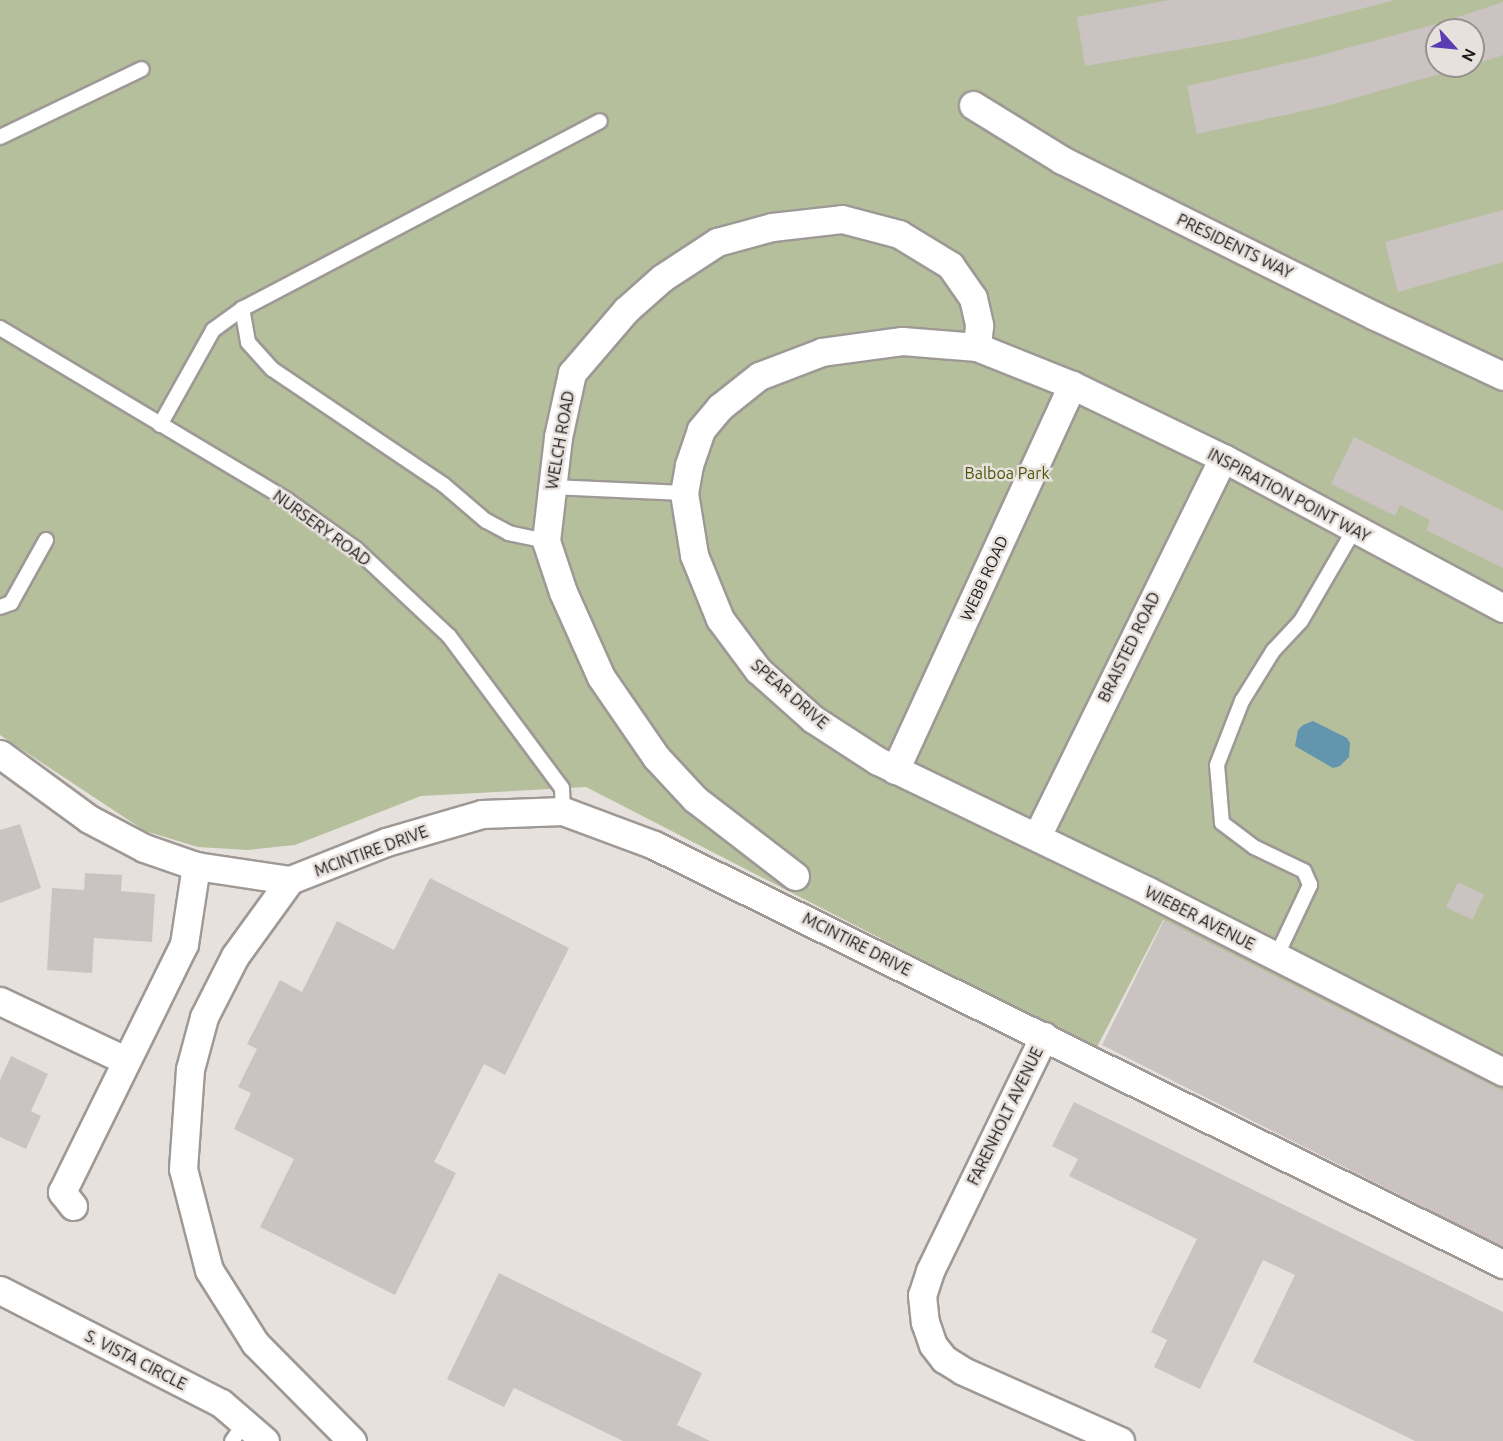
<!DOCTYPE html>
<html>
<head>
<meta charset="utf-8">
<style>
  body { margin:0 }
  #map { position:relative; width:1503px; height:1441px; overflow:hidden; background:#e7e1dd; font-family:Ubuntu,sans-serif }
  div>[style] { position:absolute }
  .green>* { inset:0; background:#b6bf9b }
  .water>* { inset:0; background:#6395af }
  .building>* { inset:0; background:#cac3c1; transform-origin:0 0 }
  .roads { filter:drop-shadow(2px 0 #9f9996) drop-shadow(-2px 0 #9f9996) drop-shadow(0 2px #9f9996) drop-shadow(0 -2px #9f9996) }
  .service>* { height:14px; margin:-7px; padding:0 7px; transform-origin:7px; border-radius:7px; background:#fff }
  .minor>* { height:27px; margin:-13.5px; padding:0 13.5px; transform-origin:13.5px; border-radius:13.5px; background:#fff }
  span { translate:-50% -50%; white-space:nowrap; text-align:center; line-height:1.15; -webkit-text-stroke:5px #e7e1dd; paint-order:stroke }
  .street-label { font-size:16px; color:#1d1a19 }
  .park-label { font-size:16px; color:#4a5505 }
  .north { position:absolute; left:1425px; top:18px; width:60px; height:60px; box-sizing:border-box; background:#e7e1dd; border:2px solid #96918f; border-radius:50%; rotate:117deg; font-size:16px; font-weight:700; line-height:24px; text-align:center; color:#1d1a19 }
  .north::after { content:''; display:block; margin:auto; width:21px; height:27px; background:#5b3cb5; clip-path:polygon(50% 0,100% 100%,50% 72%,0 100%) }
</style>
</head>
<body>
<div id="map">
  <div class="green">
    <i style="clip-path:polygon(evenodd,0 0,1503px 0,1503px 1092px,1163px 920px,1096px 1049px,586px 787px,421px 796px,295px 845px,248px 850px,198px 847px,145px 831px,0 735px,0 0,1437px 30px,1473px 30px,1473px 66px,1437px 66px,1437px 30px)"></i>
  </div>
  <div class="water">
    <i style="clip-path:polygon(1313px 721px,1347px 738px,1350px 743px,1349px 757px,1340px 766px,1333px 768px,1295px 746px,1298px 730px,1303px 725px)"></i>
  </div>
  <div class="building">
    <i style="clip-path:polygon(1170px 0,1392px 0,1392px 1px,1241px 39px,1085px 66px,1077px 17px)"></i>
    <i style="clip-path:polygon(1503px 2px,1503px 55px,1473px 65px,1473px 30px,1437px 30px,1437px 66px,1468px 66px,1326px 106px,1197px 134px,1187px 86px,1314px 57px,1440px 23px)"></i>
    <i style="clip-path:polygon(1503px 210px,1503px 262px,1398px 292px,1385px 242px)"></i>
    <i style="clip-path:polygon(1354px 437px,1503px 511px,1503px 568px,1426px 530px,1430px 520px,1400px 505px,1395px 516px,1331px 484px)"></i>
    <i style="clip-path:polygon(20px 824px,41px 888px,0 903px,0 830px)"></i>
    <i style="clip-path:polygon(85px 873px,122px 875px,121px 891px,155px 894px,152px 942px,94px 938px,92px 973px,47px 970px,52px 888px,84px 890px)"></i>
    <i style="clip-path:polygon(430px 878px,569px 948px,505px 1075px,484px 1064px,434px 1162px,456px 1173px,395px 1295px,260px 1227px,294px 1159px,234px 1129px,251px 1093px,238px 1087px,257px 1049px,247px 1044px,280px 980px,302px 992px,337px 921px,394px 950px)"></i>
    <i style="left:1458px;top:882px;width:29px;height:28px;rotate:25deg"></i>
    <i style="clip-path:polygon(1164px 920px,1503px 1091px,1503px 1247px,1102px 1045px)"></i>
    <i style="clip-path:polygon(11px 1056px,48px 1074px,31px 1111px,41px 1116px,26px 1149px,0 1137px,0 1080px)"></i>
    <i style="clip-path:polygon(1074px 1102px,1503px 1312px,1503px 1441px,1415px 1441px,1253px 1362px,1295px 1275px,1263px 1260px,1200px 1389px,1154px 1367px,1167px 1340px,1151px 1332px,1197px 1239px,1069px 1176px,1078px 1159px,1052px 1146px)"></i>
    <i style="clip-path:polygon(499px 1273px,702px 1373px,677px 1425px,710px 1441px,623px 1441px,514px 1388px,504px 1407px,447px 1379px)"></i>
  </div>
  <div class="roads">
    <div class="service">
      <i style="left:0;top:137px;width:157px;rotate:-25.6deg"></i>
      <i style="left:0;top:328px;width:335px;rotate:30.9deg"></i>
      <i style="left:287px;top:500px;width:85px;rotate:35.4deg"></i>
      <i style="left:356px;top:549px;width:127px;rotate:43.1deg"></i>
      <i style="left:449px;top:636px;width:189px;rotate:53.4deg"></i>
      <i style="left:562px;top:788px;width:23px;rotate:88deg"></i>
      <i style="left:160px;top:425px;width:109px;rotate:-60.8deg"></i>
      <i style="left:213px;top:330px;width:36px;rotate:-36deg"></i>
      <i style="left:552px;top:487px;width:132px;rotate:2.6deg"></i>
      <i style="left:546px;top:541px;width:38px;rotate:-168deg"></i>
      <i style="left:509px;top:533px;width:26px;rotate:-152deg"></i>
      <i style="left:486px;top:521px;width:55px;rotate:-139.4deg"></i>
      <i style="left:444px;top:485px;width:207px;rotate:-146deg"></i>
      <i style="left:272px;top:369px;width:36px;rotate:-132deg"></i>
      <i style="left:248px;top:342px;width:34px;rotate:-100deg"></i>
      <i style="left:242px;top:309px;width:404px;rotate:-27.7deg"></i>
      <i style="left:0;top:607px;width:12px;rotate:-20deg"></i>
      <i style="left:11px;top:603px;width:72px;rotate:-60.9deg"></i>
      <i style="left:1276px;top:957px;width:80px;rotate:-64.7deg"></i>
      <i style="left:1310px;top:885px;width:15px;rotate:-113deg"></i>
      <i style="left:1304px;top:871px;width:55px;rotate:-154.4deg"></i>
      <i style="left:1254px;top:847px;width:40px;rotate:-143deg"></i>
      <i style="left:1222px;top:823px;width:58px;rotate:-94.9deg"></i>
      <i style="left:1217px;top:765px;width:69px;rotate:-68.7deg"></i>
      <i style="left:1242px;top:701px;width:59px;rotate:-58.2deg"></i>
      <i style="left:1273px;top:651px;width:41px;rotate:-47deg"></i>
      <i style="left:1301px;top:621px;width:105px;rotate:-59.8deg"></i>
      <i style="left:232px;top:1441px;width:22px;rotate:-54deg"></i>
    </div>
    <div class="minor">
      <i style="left:973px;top:105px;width:105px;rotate:31.7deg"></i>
      <i style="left:1062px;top:160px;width:350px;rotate:26.5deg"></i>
      <i style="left:1375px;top:316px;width:141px;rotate:25.1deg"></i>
      <i style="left:1503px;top:608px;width:318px;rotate:-151.8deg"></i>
      <i style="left:1223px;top:458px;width:168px;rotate:-154.2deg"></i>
      <i style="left:1072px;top:385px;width:102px;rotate:-158.2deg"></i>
      <i style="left:977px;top:347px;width:75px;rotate:-175.4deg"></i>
      <i style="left:902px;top:341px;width:81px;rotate:172.2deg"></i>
      <i style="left:822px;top:352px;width:67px;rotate:159.1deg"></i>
      <i style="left:759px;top:376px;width:50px;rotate:141.5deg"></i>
      <i style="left:720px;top:407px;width:30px;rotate:130deg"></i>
      <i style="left:701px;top:430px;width:37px;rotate:109deg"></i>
      <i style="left:689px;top:465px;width:28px;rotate:100deg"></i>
      <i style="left:684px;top:493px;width:63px;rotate:80.8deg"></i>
      <i style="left:694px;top:555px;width:69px;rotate:67.9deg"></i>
      <i style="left:720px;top:619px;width:64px;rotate:53.3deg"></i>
      <i style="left:758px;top:670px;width:74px;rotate:41.7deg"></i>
      <i style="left:813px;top:719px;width:77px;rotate:32.9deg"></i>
      <i style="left:878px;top:761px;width:300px;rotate:25.7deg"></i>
      <i style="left:1148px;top:891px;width:398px;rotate:27deg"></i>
      <i style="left:0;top:754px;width:110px;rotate:36.1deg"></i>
      <i style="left:89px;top:819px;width:62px;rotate:27.8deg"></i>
      <i style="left:144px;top:848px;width:55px;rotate:19.1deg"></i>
      <i style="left:196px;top:866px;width:95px;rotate:8.5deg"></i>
      <i style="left:895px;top:770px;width:424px;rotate:-65.3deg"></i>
      <i style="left:1037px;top:836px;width:421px;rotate:-63.8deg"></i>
      <i style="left:795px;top:876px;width:126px;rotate:-142.4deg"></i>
      <i style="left:695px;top:799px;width:57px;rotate:-132.9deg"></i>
      <i style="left:656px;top:757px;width:97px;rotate:-124.5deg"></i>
      <i style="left:601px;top:677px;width:93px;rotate:-114.1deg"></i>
      <i style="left:563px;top:592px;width:54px;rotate:-108.4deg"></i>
      <i style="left:546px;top:541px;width:105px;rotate:-83.4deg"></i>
      <i style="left:558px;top:437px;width:66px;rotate:-77.7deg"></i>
      <i style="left:572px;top:373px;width:83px;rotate:-49.4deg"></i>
      <i style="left:626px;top:310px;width:48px;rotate:-41.6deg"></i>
      <i style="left:662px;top:278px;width:66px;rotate:-33.2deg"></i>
      <i style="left:717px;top:242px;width:57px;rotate:-15.3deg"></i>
      <i style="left:772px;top:227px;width:70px;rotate:-6.5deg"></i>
      <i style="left:842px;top:219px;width:59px;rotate:14.7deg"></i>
      <i style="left:899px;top:234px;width:60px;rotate:31.3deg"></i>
      <i style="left:950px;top:265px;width:40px;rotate:55.1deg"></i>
      <i style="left:973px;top:298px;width:28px;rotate:77deg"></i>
      <i style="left:979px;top:325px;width:22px;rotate:95deg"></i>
      <i style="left:0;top:1001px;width:138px;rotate:25.3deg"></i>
      <i style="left:1044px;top:1036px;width:261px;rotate:115.9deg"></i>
      <i style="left:930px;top:1271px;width:25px;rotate:108deg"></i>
      <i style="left:922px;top:1295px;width:27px;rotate:84deg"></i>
      <i style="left:925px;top:1322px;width:24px;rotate:71deg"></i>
      <i style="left:933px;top:1345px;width:18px;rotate:52deg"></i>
      <i style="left:944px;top:1359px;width:22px;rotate:32deg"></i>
      <i style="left:963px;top:1371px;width:172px;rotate:24deg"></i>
      <i style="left:73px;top:1206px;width:18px;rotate:-128deg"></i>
      <i style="left:62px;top:1192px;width:276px;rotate:-63.8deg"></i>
      <i style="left:184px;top:944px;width:79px;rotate:-81.3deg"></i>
      <i style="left:0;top:1290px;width:248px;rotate:27.1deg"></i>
      <i style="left:221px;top:1403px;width:58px;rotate:40.8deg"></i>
      <i style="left:352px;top:1441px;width:138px;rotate:-134.7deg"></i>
      <i style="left:255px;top:1343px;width:86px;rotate:-122.2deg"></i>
      <i style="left:209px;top:1270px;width:104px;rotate:-104.4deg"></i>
      <i style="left:183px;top:1169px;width:100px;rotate:-86deg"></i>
      <i style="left:190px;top:1069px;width:54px;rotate:-74.9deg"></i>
      <i style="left:204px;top:1017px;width:68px;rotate:-63.1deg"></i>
      <i style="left:235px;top:956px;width:94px;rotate:-54.1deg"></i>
      <i style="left:290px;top:880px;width:103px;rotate:-21.6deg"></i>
      <i style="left:386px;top:842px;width:100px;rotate:-16.3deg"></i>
      <i style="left:482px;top:814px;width:81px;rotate:-2.1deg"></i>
      <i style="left:563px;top:811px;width:97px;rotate:20.5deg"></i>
      <i style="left:654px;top:845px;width:947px;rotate:26.27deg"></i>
    </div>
  </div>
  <div class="street-label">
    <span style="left:1235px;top:246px;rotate:26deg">PRESIDENTS WAY</span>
    <span style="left:560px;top:440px;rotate:-80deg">WELCH ROAD</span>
    <span style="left:1289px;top:495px;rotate:28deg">INSPIRATION POINT WAY</span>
    <span style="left:322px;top:528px;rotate:36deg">NURSERY ROAD</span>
    <span style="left:984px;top:578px;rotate:-65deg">WEBB ROAD</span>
    <span style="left:1129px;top:647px;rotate:-64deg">BRAISTED ROAD</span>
    <span style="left:790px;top:694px;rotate:41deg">SPEAR DRIVE</span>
    <span style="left:371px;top:851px;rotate:-20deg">MCINTIRE DRIVE</span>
    <span style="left:1200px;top:918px;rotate:27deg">WIEBER AVENUE</span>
    <span style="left:857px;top:944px;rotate:27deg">MCINTIRE DRIVE</span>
    <span style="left:1005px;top:1116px;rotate:-64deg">FARENHOLT AVENUE</span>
    <span style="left:136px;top:1360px;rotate:27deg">S. VISTA CIRCLE</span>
  </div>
  <div class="park-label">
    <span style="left:1007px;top:473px">Balboa Park</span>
  </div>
  <div class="north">N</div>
</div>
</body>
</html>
